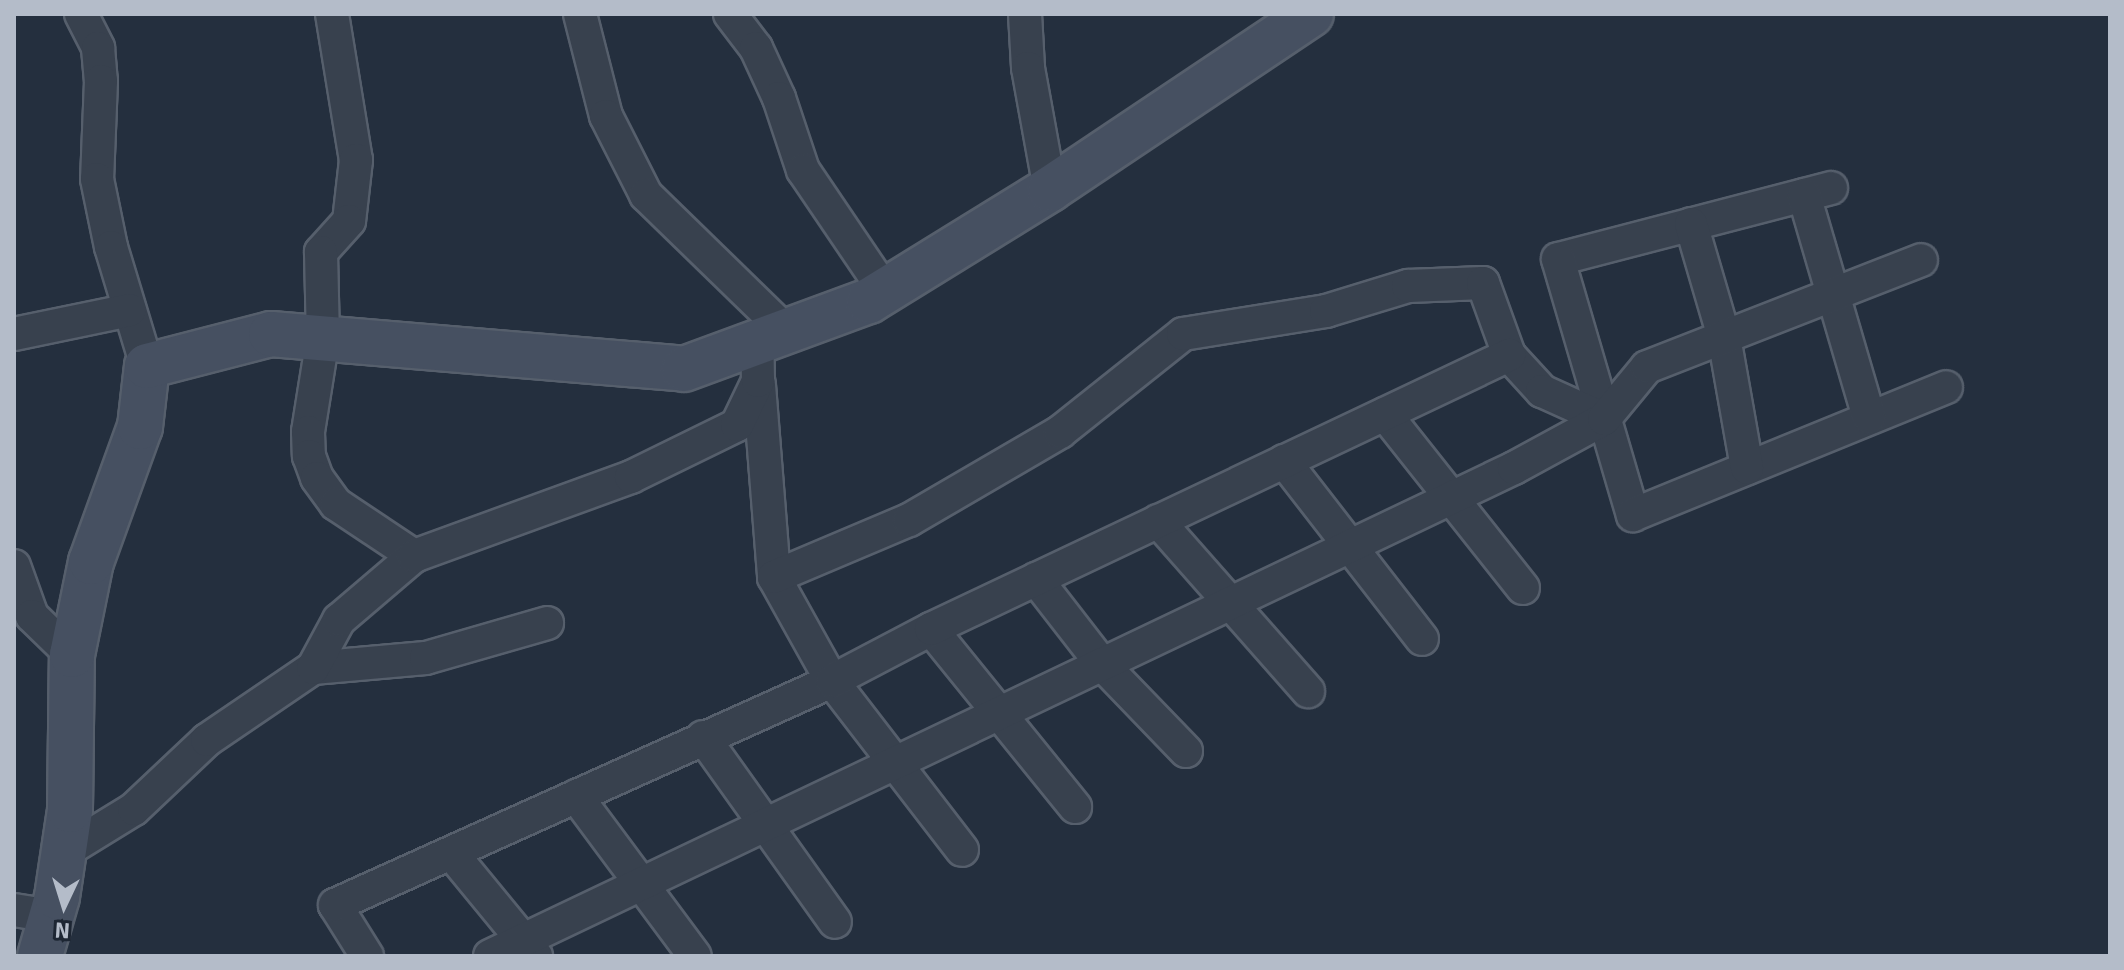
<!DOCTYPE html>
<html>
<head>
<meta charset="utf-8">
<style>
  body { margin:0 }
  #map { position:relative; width:2124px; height:970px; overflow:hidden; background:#242f3e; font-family:Signika,sans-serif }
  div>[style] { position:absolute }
  .roads { filter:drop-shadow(2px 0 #565f6c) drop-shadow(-2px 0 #565f6c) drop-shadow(0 2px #565f6c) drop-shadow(0 -2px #565f6c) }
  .street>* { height:32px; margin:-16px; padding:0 16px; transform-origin:16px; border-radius:16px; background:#38414e }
  .secondary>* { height:44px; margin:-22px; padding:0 22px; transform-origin:22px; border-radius:22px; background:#465061 }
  span { translate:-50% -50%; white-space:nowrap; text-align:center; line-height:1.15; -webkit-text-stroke:6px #1d2633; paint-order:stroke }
  .frame { position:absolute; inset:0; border:16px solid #b4bcc9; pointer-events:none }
  .north { position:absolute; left:24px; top:866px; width:80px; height:80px; -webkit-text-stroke:6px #1d2633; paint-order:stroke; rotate:184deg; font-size:22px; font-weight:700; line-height:32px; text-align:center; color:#b4bcc9 }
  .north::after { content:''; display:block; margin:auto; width:28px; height:36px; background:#b4bcc9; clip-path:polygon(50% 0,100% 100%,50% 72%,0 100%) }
</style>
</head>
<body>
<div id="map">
  <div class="roads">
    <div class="street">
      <i style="left:81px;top:14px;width:38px;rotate:63deg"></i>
      <i style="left:98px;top:48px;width:33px;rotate:85deg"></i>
      <i style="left:101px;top:81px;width:98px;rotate:92.3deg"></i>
      <i style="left:97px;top:179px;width:69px;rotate:78.4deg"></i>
      <i style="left:111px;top:247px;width:124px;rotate:73.2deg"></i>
      <i style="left:332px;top:14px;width:148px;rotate:80.7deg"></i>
      <i style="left:356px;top:160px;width:61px;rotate:96.5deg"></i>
      <i style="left:349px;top:221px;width:42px;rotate:132.1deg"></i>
      <i style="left:321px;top:252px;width:86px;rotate:88.7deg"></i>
      <i style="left:323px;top:338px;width:95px;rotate:99.1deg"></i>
      <i style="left:308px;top:432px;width:24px;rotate:88deg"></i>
      <i style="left:309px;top:456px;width:23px;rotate:70deg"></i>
      <i style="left:317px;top:478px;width:32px;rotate:54deg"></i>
      <i style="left:336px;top:504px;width:94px;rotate:33.7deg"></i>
      <i style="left:580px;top:14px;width:105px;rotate:75.7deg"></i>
      <i style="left:606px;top:116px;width:89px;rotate:63.1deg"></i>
      <i style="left:646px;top:195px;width:195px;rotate:44.2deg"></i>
      <i style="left:730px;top:14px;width:43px;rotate:52.6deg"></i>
      <i style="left:756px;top:48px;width:55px;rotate:65.3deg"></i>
      <i style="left:779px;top:98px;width:76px;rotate:71.6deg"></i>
      <i style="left:803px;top:170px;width:146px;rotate:55.9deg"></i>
      <i style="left:1025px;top:14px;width:54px;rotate:86.8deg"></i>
      <i style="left:1028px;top:68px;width:123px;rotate:79.7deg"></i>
      <i style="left:1831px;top:188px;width:282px;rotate:165.4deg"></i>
      <i style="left:1558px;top:259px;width:267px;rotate:73.7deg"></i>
      <i style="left:1633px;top:515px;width:338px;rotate:-22.2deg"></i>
      <i style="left:1804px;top:195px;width:232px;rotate:73.7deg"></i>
      <i style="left:1691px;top:224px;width:118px;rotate:73.7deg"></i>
      <i style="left:1724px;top:337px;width:133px;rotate:80deg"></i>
      <i style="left:14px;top:334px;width:118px;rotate:-11.7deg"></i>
      <i style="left:759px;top:385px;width:193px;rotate:85.5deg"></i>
      <i style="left:774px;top:577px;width:119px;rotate:60.9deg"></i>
      <i style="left:832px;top:681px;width:213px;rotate:52.4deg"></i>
      <i style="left:1385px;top:414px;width:222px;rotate:51.6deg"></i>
      <i style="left:1284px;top:461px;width:225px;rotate:52.2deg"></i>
      <i style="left:1158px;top:521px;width:227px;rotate:48.6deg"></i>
      <i style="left:14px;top:566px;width:53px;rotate:70.2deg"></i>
      <i style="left:32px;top:616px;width:56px;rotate:44.3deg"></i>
      <i style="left:774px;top:577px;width:147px;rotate:-22.9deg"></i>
      <i style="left:909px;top:520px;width:175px;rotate:-30.2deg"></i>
      <i style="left:1060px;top:432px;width:157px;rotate:-38.5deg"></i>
      <i style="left:1183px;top:334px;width:145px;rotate:-9.1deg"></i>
      <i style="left:1326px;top:311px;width:86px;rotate:-17deg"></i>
      <i style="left:1408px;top:286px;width:75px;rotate:-2.3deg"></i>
      <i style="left:1483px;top:283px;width:77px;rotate:70.1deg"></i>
      <i style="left:1509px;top:355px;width:49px;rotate:47.5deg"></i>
      <i style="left:1542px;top:391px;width:68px;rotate:24.3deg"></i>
      <i style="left:1036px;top:579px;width:108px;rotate:52.2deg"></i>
      <i style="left:1102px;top:664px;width:121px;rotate:46deg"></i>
      <i style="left:931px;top:629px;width:229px;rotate:51deg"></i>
      <i style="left:313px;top:668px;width:113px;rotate:-5.1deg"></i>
      <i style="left:426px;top:658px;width:126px;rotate:-16.1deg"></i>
      <i style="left:703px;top:737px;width:227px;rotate:54.5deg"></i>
      <i style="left:576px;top:796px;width:199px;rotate:53.4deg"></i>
      <i style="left:64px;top:852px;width:82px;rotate:-31.6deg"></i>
      <i style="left:134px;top:809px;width:100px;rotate:-43.4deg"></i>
      <i style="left:207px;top:740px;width:128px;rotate:-34.2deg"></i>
      <i style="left:313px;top:668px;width:55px;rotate:-61.6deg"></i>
      <i style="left:339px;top:620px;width:99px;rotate:-40.5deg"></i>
      <i style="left:414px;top:556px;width:231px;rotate:-20deg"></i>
      <i style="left:631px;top:477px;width:118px;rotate:-26.1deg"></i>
      <i style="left:737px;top:425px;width:49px;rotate:-64.5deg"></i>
      <i style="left:758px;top:381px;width:39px;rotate:-91deg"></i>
      <i style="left:453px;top:855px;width:131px;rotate:50.6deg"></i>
      <i style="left:14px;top:910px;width:38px;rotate:9deg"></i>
      <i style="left:367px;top:956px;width:60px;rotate:-122.1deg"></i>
      <i style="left:335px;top:905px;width:545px;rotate:-24.26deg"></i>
      <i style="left:832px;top:681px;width:112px;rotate:-27.7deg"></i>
      <i style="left:931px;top:629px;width:640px;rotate:-25.36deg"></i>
      <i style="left:490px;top:956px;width:1134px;rotate:-25.48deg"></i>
      <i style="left:1514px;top:468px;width:102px;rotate:-28.6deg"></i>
      <i style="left:1604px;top:419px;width:67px;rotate:-50.4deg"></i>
      <i style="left:1647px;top:367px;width:294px;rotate:-21.3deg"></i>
    </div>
    <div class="secondary">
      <i style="left:40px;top:956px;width:61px;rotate:-73.9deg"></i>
      <i style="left:57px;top:897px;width:88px;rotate:-81.5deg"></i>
      <i style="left:70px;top:810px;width:155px;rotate:-89.3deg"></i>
      <i style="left:72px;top:655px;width:95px;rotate:-78.5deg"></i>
      <i style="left:91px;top:562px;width:144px;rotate:-70.1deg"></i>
      <i style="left:140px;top:427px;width:61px;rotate:-83.5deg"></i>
      <i style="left:147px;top:366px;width:128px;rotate:-14.5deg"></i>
      <i style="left:271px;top:334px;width:414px;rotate:4.8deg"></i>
      <i style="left:684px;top:369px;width:197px;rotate:-20.2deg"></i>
      <i style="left:869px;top:301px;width:213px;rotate:-31.7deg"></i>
      <i style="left:1050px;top:189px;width:314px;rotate:-33.8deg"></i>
    </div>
  </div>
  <div class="frame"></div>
  <div class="north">N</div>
</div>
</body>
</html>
